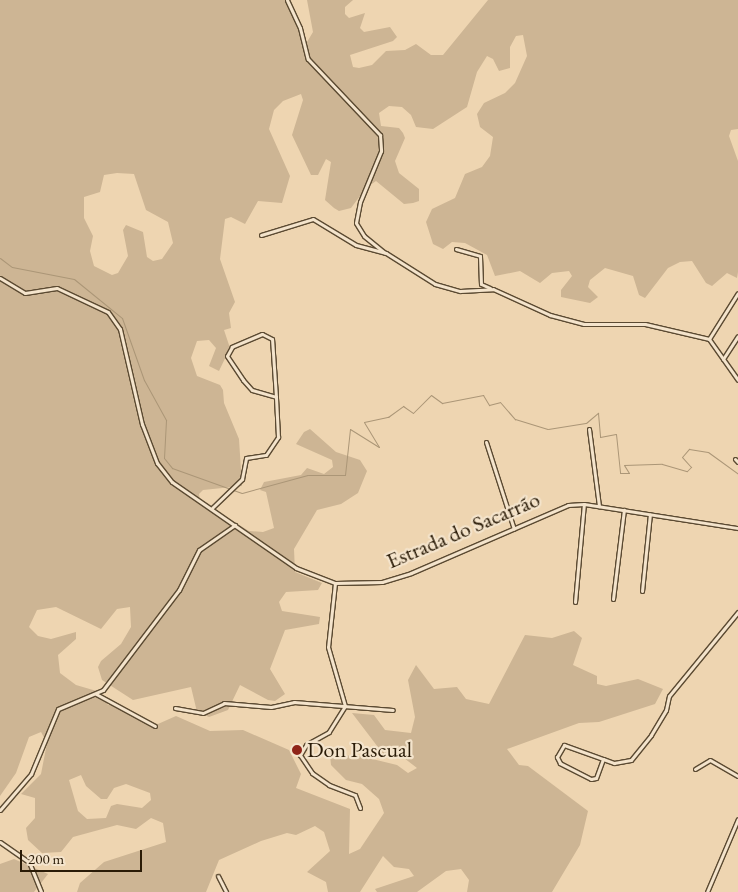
<!DOCTYPE html>
<html>
<head>
<meta charset="utf-8">
<style>
  body { margin:0 }
  #map { position:relative; width:738px; height:892px; overflow:hidden; background:#eed5b1; font-family:"EB Garamond",serif }
  div>[style] { position:absolute }
  .green>* { inset:0; background:#cdb594 }
  .stream>* { height:1px; margin:-0.5px; padding:0 0.5px; transform-origin:0.5px; border-radius:0.5px; background:#ab9677 }
  .roads { filter:drop-shadow(1px 0 #5b4a32) drop-shadow(-1px 0 #5b4a32) drop-shadow(0 1px #5b4a32) drop-shadow(0 -1px #5b4a32) }
  .street>* { height:3px; margin:-1.5px; padding:0 1.5px; transform-origin:1.5px; border-radius:1.5px; background:#f4e4cc }
  .dots>* { width:14px; height:14px; translate:-50% -50%; box-sizing:border-box; border:2px solid #f4e4cc; border-radius:50% }
  span { translate:-50% -50%; white-space:nowrap; text-align:center; line-height:1.15; -webkit-text-stroke:4.5px #f4e4cc; paint-order:stroke }
  .street-label { font-size:22px; color:#2a1b07 }
  .poi-label { font-size:22px; color:#2a1b07 }
  .left { translate:0 -50%; text-align:left }
  .scale { position:absolute; left:20px; top:850px; width:122px; height:22px; box-sizing:border-box; border:2px solid #2a1b07; border-top:0; padding-left:6px; font-size:15px; line-height:18px; white-space:nowrap; color:#2a1b07; -webkit-text-stroke:4px #f4e4cc; paint-order:stroke }
</style>
</head>
<body>
<div id="map">
  <div class="green">
    <i style="clip-path:polygon(evenodd,0 0,289px 0,301px 37px,307px 42px,313px 32px,307px 0,353px 0,345px 7px,345px 14px,349px 18px,365px 13px,360px 28px,364px 32px,390px 27px,397px 37px,393px 41px,350px 55px,353px 67px,359px 68px,372px 65px,386px 51px,405px 50px,416px 44px,431px 55px,443px 55px,488px 0,738px 0,738px 129px,731px 130px,729px 136px,738px 161px,738px 272px,737px 278px,727px 273px,712px 286px,706px 283px,692px 261px,680px 262px,668px 268px,645px 298px,639px 295px,633px 276px,605px 268px,590px 280px,588px 287px,598px 297px,590px 303px,561px 297px,561px 290px,572px 276px,569px 271px,552px 273px,540px 283px,520px 271px,495px 276px,487px 255px,465px 243px,452px 242px,443px 249px,433px 244px,426px 222px,432px 209px,455px 198px,465px 174px,482px 167px,490px 156px,493px 137px,480px 127px,477px 114px,484px 103px,505px 93px,515px 83px,527px 56px,523px 35px,516px 36px,510px 47px,510px 68px,499px 71px,493px 59px,487px 56px,477px 72px,467px 107px,433px 129px,416px 127px,411px 115px,402px 107px,389px 106px,379px 113px,381px 126px,399px 128px,403px 133px,405px 138px,395px 161px,399px 173px,419px 189px,419px 201px,413px 203px,404px 204px,376px 181px,366px 188px,351px 208px,339px 211px,334px 208px,325px 200px,331px 162px,326px 159px,318px 175px,311px 175px,292px 135px,303px 100px,301px 94px,283px 101px,274px 110px,269px 129px,290px 176px,282px 203px,258px 201px,245px 224px,231px 217px,225px 219px,220px 259px,235px 302px,229px 313px,231px 328px,224px 330px,230px 348px,219px 371px,209px 366px,216px 348px,209px 340px,197px 341px,191px 358px,197px 376px,220px 385px,223px 390px,224px 403px,239px 439px,242px 486px,203px 490px,199px 494px,200px 501px,249px 531px,263px 532px,274px 528px,266px 492px,260px 490px,264px 482px,301px 475px,307px 468px,324px 474px,333px 467px,332px 460px,296px 444px,304px 432px,310px 429px,336px 452px,360px 460px,367px 471px,358px 493px,341px 504px,317px 510px,294px 549px,295px 572px,322px 583px,318px 590px,286px 592px,279px 602px,282px 611px,320px 617px,319px 624px,285px 630px,270px 669px,285px 694px,275px 701px,268px 700px,240px 685px,228px 710px,209px 717px,197px 712px,191px 687px,133px 700px,102px 680px,98px 667px,101px 661px,121px 644px,131px 627px,130px 607px,117px 609px,101px 629px,56px 607px,37px 610px,29px 627px,38px 636px,51px 639px,76px 632px,76px 639px,58px 655px,60px 673px,76px 685px,100px 692px,108px 705px,117px 705px,146px 722px,158px 724px,176px 716px,210px 731px,243px 730px,289px 750px,301px 774px,296px 788px,350px 809px,349px 854px,360px 849px,384px 813px,379px 799px,362px 784px,346px 780px,331px 765px,330px 755px,360px 756px,397px 765px,408px 773px,417px 768px,404px 758px,384px 755px,352px 713px,374px 715px,385px 730px,411px 733px,415px 717px,408px 680px,416px 665px,434px 689px,457px 687px,466px 699px,489px 704px,525px 635px,552px 638px,574px 631px,582px 638px,573px 665px,597px 676px,597px 684px,606px 686px,638px 679px,663px 689px,655px 704px,599px 722px,579px 723px,507px 749px,519px 765px,528px 766px,588px 811px,580px 845px,552px 892px,467px 892px,469px 880px,461px 869px,446px 871px,417px 892px,377px 892px,375px 889px,414px 876px,409px 869px,394px 867px,383px 856px,360px 892px,328px 892px,326px 882px,307px 872px,330px 851px,324px 832px,315px 826px,296px 835px,287px 833px,261px 841px,219px 860px,206px 892px,77px 892px,80px 883px,104px 862px,166px 842px,163px 823px,151px 818px,136px 829px,117px 825px,73px 837px,61px 852px,42px 853px,28px 840px,26px 828px,35px 818px,35px 798px,21px 794px,41px 774px,47px 743px,41px 732px,29px 737px,16px 773px,0 796px,0 0,117px 173px,134px 174px,146px 210px,168px 222px,173px 243px,162px 259px,153px 261px,147px 257px,143px 232px,126px 225px,123px 230px,128px 256px,118px 273px,112px 275px,94px 266px,90px 251px,93px 236px,84px 218px,84px 197px,100px 192px,104px 175px,117px 173px,0 0,81px 775px,86px 786px,101px 799px,107px 799px,114px 788px,126px 784px,150px 793px,151px 800px,142px 808px,117px 804px,111px 806px,106px 818px,87px 819px,78px 811px,69px 780px,81px 775px)"></i>
    <i style="clip-path:polygon(14px 859px,48px 874px,34px 892px,0 892px,0 864px)"></i>
  </div>
  <div class="stream">
    <i style="left:0;top:258px;width:15px;rotate:37deg"></i>
    <i style="left:12px;top:267px;width:63px;rotate:11deg"></i>
    <i style="left:74px;top:279px;width:62px;rotate:39.1deg"></i>
    <i style="left:122px;top:318px;width:66px;rotate:70.5deg"></i>
    <i style="left:144px;top:380px;width:46px;rotate:61.2deg"></i>
    <i style="left:166px;top:420px;width:38px;rotate:93deg"></i>
    <i style="left:164px;top:458px;width:13px;rotate:51deg"></i>
    <i style="left:172px;top:468px;width:74px;rotate:19.7deg"></i>
    <i style="left:242px;top:493px;width:68px;rotate:-15.3deg"></i>
    <i style="left:308px;top:475px;width:37px"></i>
    <i style="left:345px;top:475px;width:46px;rotate:-83.8deg"></i>
    <i style="left:350px;top:429px;width:34px;rotate:32deg"></i>
    <i style="left:379px;top:447px;width:29px;rotate:-121deg"></i>
    <i style="left:364px;top:422px;width:25px;rotate:-12deg"></i>
    <i style="left:388px;top:417px;width:19px;rotate:-36deg"></i>
    <i style="left:403px;top:406px;width:12px;rotate:35deg"></i>
    <i style="left:413px;top:413px;width:25px;rotate:-45deg"></i>
    <i style="left:431px;top:395px;width:14px;rotate:36deg"></i>
    <i style="left:442px;top:403px;width:42px;rotate:-11deg"></i>
    <i style="left:483px;top:395px;width:12px;rotate:59deg"></i>
    <i style="left:489px;top:405px;width:11px;rotate:-15deg"></i>
    <i style="left:500px;top:402px;width:23px;rotate:49deg"></i>
    <i style="left:515px;top:419px;width:34px;rotate:17deg"></i>
    <i style="left:548px;top:429px;width:38px;rotate:-9deg"></i>
    <i style="left:586px;top:423px;width:16px;rotate:-40deg"></i>
    <i style="left:598px;top:413px;width:24px;rotate:85deg"></i>
    <i style="left:600px;top:437px;width:16px;rotate:-11deg"></i>
    <i style="left:616px;top:434px;width:39px;rotate:84deg"></i>
    <i style="left:620px;top:473px;width:9px"></i>
    <i style="left:629px;top:473px;width:9px;rotate:-122deg"></i>
    <i style="left:624px;top:465px;width:38px;rotate:-2deg"></i>
    <i style="left:662px;top:464px;width:26px;rotate:16deg"></i>
    <i style="left:687px;top:471px;width:6px;rotate:-45deg"></i>
    <i style="left:691px;top:467px;width:13px;rotate:-132deg"></i>
    <i style="left:682px;top:457px;width:11px;rotate:-49deg"></i>
    <i style="left:689px;top:449px;width:19px;rotate:9deg"></i>
    <i style="left:708px;top:452px;width:37px;rotate:36deg"></i>
  </div>
  <div class="roads">
    <div class="street">
      <i style="left:287px;top:0;width:31px;rotate:65deg"></i>
      <i style="left:300px;top:28px;width:32px;rotate:76deg"></i>
      <i style="left:308px;top:59px;width:105px;rotate:46.5deg"></i>
      <i style="left:380px;top:135px;width:16px;rotate:86deg"></i>
      <i style="left:381px;top:151px;width:55px;rotate:112.4deg"></i>
      <i style="left:360px;top:202px;width:21px;rotate:101deg"></i>
      <i style="left:356px;top:223px;width:15px;rotate:58deg"></i>
      <i style="left:364px;top:236px;width:26px;rotate:39deg"></i>
      <i style="left:261px;top:235px;width:54px;rotate:-17.1deg"></i>
      <i style="left:313px;top:219px;width:50px;rotate:31.2deg"></i>
      <i style="left:356px;top:245px;width:31px;rotate:15deg"></i>
      <i style="left:386px;top:253px;width:58px;rotate:32.3deg"></i>
      <i style="left:435px;top:284px;width:26px;rotate:16deg"></i>
      <i style="left:460px;top:291px;width:33px;rotate:-3deg"></i>
      <i style="left:493px;top:289px;width:63px;rotate:24.5deg"></i>
      <i style="left:550px;top:315px;width:35px;rotate:15deg"></i>
      <i style="left:584px;top:324px;width:61px"></i>
      <i style="left:645px;top:324px;width:66px;rotate:13.2deg"></i>
      <i style="left:709px;top:339px;width:50px;rotate:54.7deg"></i>
      <i style="left:456px;top:249px;width:25px;rotate:16deg"></i>
      <i style="left:480px;top:256px;width:28px;rotate:88deg"></i>
      <i style="left:481px;top:284px;width:10px;rotate:24deg"></i>
      <i style="left:0;top:278px;width:29px;rotate:31deg"></i>
      <i style="left:25px;top:293px;width:32px;rotate:-9deg"></i>
      <i style="left:57px;top:288px;width:56px;rotate:25.2deg"></i>
      <i style="left:108px;top:312px;width:21px;rotate:55deg"></i>
      <i style="left:120px;top:329px;width:98px;rotate:77deg"></i>
      <i style="left:142px;top:424px;width:42px;rotate:69deg"></i>
      <i style="left:157px;top:463px;width:24px;rotate:52deg"></i>
      <i style="left:172px;top:482px;width:151px;rotate:34.7deg"></i>
      <i style="left:296px;top:568px;width:42px;rotate:21deg"></i>
      <i style="left:335px;top:583px;width:47px;rotate:-1.2deg"></i>
      <i style="left:382px;top:582px;width:30px;rotate:-17deg"></i>
      <i style="left:411px;top:573px;width:171px;rotate:-23.4deg"></i>
      <i style="left:568px;top:505px;width:16px;rotate:-4deg"></i>
      <i style="left:584px;top:504px;width:156px;rotate:8.9deg"></i>
      <i style="left:709px;top:339px;width:54px;rotate:-57.8deg"></i>
      <i style="left:723px;top:359px;width:27px;rotate:-57deg"></i>
      <i style="left:589px;top:429px;width:78px;rotate:82.6deg"></i>
      <i style="left:486px;top:442px;width:91px;rotate:72.2deg"></i>
      <i style="left:735px;top:459px;width:4px;rotate:45deg"></i>
      <i style="left:212px;top:508px;width:42px;rotate:-44deg"></i>
      <i style="left:242px;top:479px;width:21px;rotate:-79deg"></i>
      <i style="left:246px;top:458px;width:20px;rotate:-9deg"></i>
      <i style="left:266px;top:455px;width:22px;rotate:-56deg"></i>
      <i style="left:278px;top:437px;width:40px;rotate:-92.9deg"></i>
      <i style="left:276px;top:397px;width:58px;rotate:-93.9deg"></i>
      <i style="left:272px;top:339px;width:11px;rotate:-153deg"></i>
      <i style="left:262px;top:334px;width:33px;rotate:157deg"></i>
      <i style="left:232px;top:347px;width:10px;rotate:119deg"></i>
      <i style="left:227px;top:356px;width:29px;rotate:56deg"></i>
      <i style="left:243px;top:380px;width:13px;rotate:48deg"></i>
      <i style="left:252px;top:390px;width:25px;rotate:16deg"></i>
      <i style="left:335px;top:583px;width:64px;rotate:96.2deg"></i>
      <i style="left:328px;top:647px;width:61px;rotate:73.9deg"></i>
      <i style="left:345px;top:706px;width:31px;rotate:122deg"></i>
      <i style="left:329px;top:732px;width:26px;rotate:151deg"></i>
      <i style="left:306px;top:745px;width:12px;rotate:121deg"></i>
      <i style="left:300px;top:755px;width:22px;rotate:56deg"></i>
      <i style="left:312px;top:773px;width:21px;rotate:35deg"></i>
      <i style="left:329px;top:785px;width:28px;rotate:21deg"></i>
      <i style="left:355px;top:795px;width:14px;rotate:69deg"></i>
      <i style="left:642px;top:591px;width:77px;rotate:-84.1deg"></i>
      <i style="left:613px;top:599px;width:90px;rotate:-83deg"></i>
      <i style="left:575px;top:602px;width:98px;rotate:-84.8deg"></i>
      <i style="left:96px;top:694px;width:67px;rotate:28.5deg"></i>
      <i style="left:175px;top:708px;width:28px;rotate:10deg"></i>
      <i style="left:203px;top:713px;width:23px;rotate:-25deg"></i>
      <i style="left:224px;top:703px;width:47px;rotate:4.9deg"></i>
      <i style="left:271px;top:707px;width:24px;rotate:-12deg"></i>
      <i style="left:294px;top:702px;width:99px;rotate:4.6deg"></i>
      <i style="left:603px;top:759px;width:20px;rotate:110deg"></i>
      <i style="left:596px;top:778px;width:5px;rotate:169deg"></i>
      <i style="left:591px;top:779px;width:35px;rotate:-153deg"></i>
      <i style="left:560px;top:763px;width:7px;rotate:-117deg"></i>
      <i style="left:557px;top:757px;width:14px;rotate:-60deg"></i>
      <i style="left:564px;top:745px;width:41px;rotate:19.7deg"></i>
      <i style="left:603px;top:759px;width:12px;rotate:20deg"></i>
      <i style="left:614px;top:763px;width:17px;rotate:-10deg"></i>
      <i style="left:631px;top:760px;width:32px;rotate:-51deg"></i>
      <i style="left:651px;top:735px;width:29px;rotate:-59deg"></i>
      <i style="left:666px;top:710px;width:14px;rotate:-78deg"></i>
      <i style="left:669px;top:696px;width:109px;rotate:-50.6deg"></i>
      <i style="left:695px;top:769px;width:17px;rotate:-31deg"></i>
      <i style="left:710px;top:760px;width:32px;rotate:30deg"></i>
      <i style="left:0;top:810px;width:48px;rotate:-49.3deg"></i>
      <i style="left:31px;top:774px;width:70px;rotate:-67.4deg"></i>
      <i style="left:58px;top:709px;width:49px;rotate:-22.9deg"></i>
      <i style="left:103px;top:690px;width:126px;rotate:-52.8deg"></i>
      <i style="left:179px;top:590px;width:45px;rotate:-63.4deg"></i>
      <i style="left:199px;top:550px;width:44px;rotate:-34.8deg"></i>
      <i style="left:0;top:842px;width:35px;rotate:35deg"></i>
      <i style="left:29px;top:862px;width:32px;rotate:68deg"></i>
      <i style="left:218px;top:876px;width:18px;rotate:63deg"></i>
      <i style="left:707px;top:892px;width:79px;rotate:-67deg"></i>
    </div>
  </div>
  <div class="dots">
    <i style="left:297px;top:750px;background:#8f2418"></i>
  </div>
  <div class="street-label">
    <span style="left:463px;top:530px;rotate:-23deg">Estrada do Sacarrão</span>
  </div>
  <div class="poi-label">
    <span class="left" style="left:307px;top:750px">Don Pascual</span>
  </div>
  <div class="scale">200 m</div>
</div>
</body>
</html>
